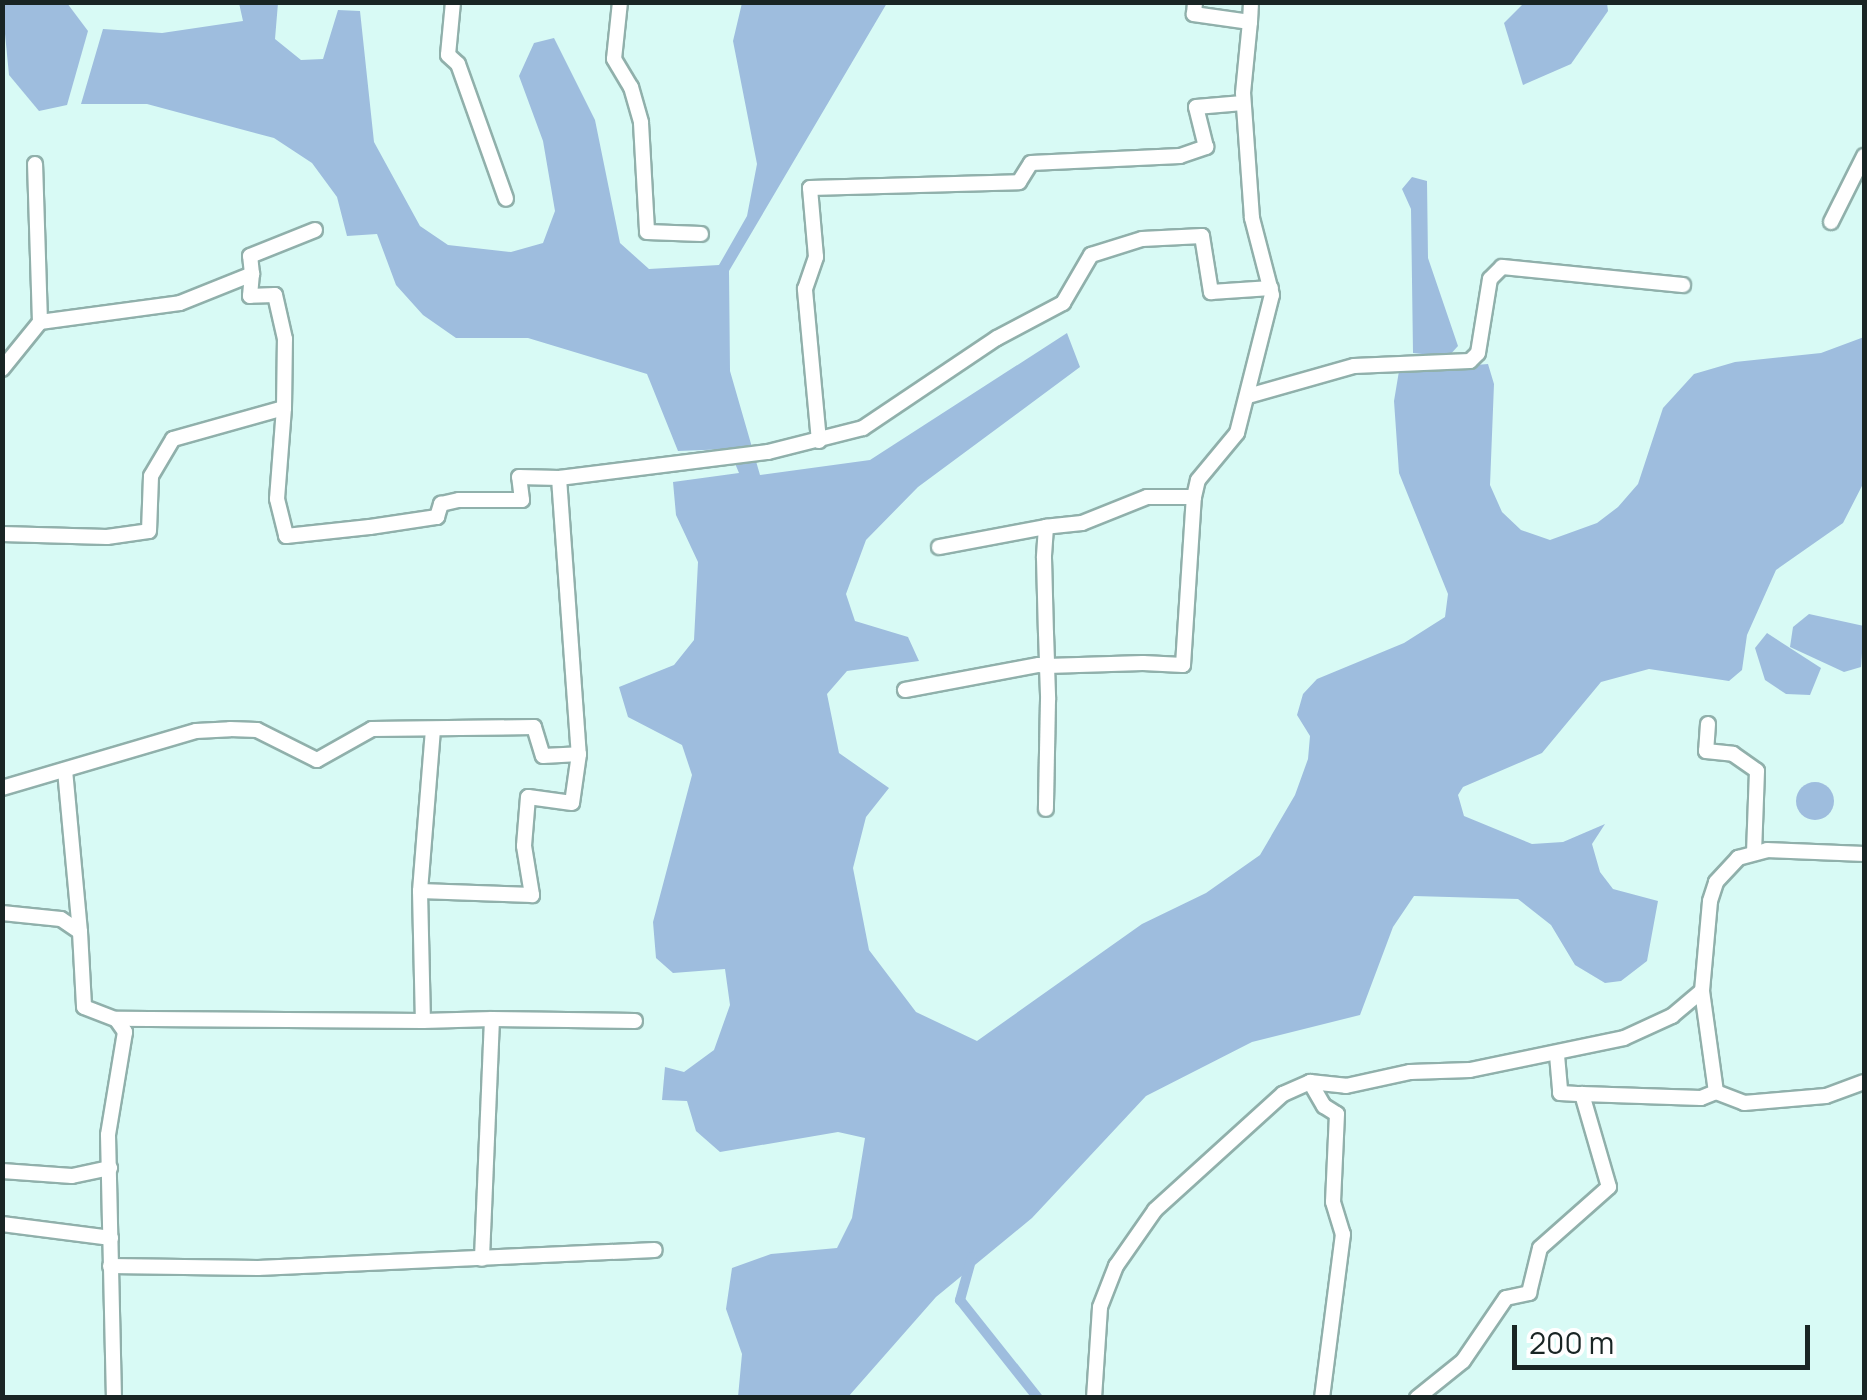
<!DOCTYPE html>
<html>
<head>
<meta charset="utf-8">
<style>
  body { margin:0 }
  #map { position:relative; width:1867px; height:1400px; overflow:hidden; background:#d8faf5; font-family:Manrope,sans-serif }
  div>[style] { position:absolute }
  .water>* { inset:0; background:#9ebdde }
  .round { border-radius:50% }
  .canal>* { height:10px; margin:-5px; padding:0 5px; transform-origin:5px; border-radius:5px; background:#9ebdde }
  .roads { filter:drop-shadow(2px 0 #90b0ab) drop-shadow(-2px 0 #90b0ab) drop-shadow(0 2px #90b0ab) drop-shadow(0 -2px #90b0ab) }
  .minor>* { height:14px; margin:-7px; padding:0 7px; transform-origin:7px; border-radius:7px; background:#fff }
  span { translate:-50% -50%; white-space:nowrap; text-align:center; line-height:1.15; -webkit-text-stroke:8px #fff; paint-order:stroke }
  .frame { position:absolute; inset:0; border:5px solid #192524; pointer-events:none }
  .scale { position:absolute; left:1512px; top:1325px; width:298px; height:45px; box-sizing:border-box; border:5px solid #192524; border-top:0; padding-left:12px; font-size:30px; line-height:35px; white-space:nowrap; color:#192524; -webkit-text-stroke:8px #fff; paint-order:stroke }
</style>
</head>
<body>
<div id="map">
  <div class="water">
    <i style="clip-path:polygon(2px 3px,67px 3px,88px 31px,67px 105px,39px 111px,9px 75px)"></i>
    <i style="clip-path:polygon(239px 3px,278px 3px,275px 39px,301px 60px,323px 59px,338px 10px,360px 11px,374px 142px,420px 226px,448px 245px,511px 252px,543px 243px,555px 211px,543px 141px,519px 76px,534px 43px,554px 38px,595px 120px,620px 243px,649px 269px,719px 265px,747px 216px,757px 164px,733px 41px,742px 3px,887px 3px,729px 271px,730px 371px,760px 475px,870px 460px,1067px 333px,1080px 367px,918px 487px,866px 540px,846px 594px,855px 621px,908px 637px,919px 661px,847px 671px,827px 694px,839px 753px,889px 788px,866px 817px,853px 868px,869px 950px,916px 1012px,977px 1041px,1142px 924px,1206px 893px,1260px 855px,1295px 795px,1308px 759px,1310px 736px,1297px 715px,1303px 694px,1317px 679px,1404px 643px,1445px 617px,1448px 594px,1399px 473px,1394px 401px,1399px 371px,1488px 364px,1494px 384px,1490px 485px,1502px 512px,1521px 530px,1550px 540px,1597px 523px,1618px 507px,1638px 484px,1663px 408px,1694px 374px,1735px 362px,1821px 353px,1864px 337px,1864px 482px,1843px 523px,1776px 570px,1747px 635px,1742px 670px,1729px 681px,1649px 669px,1601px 682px,1542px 753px,1463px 787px,1458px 795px,1464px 816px,1532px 844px,1563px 842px,1605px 824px,1592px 844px,1600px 872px,1613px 889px,1658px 901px,1647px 961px,1621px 981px,1605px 983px,1575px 965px,1551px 925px,1518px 899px,1414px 896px,1393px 927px,1360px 1015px,1252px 1042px,1146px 1096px,1032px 1218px,936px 1297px,848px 1397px,738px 1397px,742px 1354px,726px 1309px,732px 1268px,771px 1254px,837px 1248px,852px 1218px,865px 1138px,838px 1132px,720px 1152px,696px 1131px,687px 1101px,662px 1100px,665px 1067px,684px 1072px,714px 1050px,730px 1005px,725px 969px,673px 973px,656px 958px,653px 922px,692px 775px,682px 745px,628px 717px,619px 687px,674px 665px,694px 640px,698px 562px,676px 515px,673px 482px,739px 473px,729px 449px,678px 451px,647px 374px,528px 338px,456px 338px,423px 315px,396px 285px,377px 234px,347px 236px,337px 197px,312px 163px,274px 138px,147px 104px,81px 104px,103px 29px,162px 33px,243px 21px)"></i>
    <i style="clip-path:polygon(1524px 3px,1607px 3px,1608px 11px,1571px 64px,1523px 85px,1504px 23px)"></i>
    <i style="clip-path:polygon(1412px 177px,1427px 181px,1428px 258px,1458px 346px,1448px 357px,1413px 353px,1411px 209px,1402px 189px)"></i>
    <i style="clip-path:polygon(1809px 614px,1864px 626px,1861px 667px,1844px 672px,1790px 647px,1793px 627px)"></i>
    <i style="clip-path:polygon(1767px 633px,1821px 668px,1810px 695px,1786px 694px,1765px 680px,1755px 648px)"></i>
    <i class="round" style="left:1796px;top:782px;width:38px;height:38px"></i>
  </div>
  <div class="canal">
    <i style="left:972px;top:1257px;width:45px;rotate:105.6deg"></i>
    <i style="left:960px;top:1300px;width:125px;rotate:51.5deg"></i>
  </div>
  <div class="roads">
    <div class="minor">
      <i style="left:453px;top:2px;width:53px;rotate:95.4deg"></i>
      <i style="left:448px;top:55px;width:13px;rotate:42deg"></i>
      <i style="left:458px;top:64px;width:143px;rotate:70.4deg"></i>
      <i style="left:620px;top:2px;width:57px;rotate:96deg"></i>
      <i style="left:614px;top:59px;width:33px;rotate:59deg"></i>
      <i style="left:631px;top:87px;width:37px;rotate:74deg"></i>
      <i style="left:641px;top:123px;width:109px;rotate:86.8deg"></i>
      <i style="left:647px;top:232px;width:54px;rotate:2.1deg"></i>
      <i style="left:1250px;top:22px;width:20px;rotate:-87deg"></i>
      <i style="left:1831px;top:222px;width:74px;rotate:-63.4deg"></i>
      <i style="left:40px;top:322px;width:141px;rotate:-7.7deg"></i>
      <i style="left:180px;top:303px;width:78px;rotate:-21.9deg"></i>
      <i style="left:252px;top:274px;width:18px;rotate:-96deg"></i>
      <i style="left:250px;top:256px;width:70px;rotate:-21.8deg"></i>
      <i style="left:2px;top:369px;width:60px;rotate:-51deg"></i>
      <i style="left:40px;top:322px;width:158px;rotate:-91.8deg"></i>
      <i style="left:1248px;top:396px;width:110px;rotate:-15.8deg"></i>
      <i style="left:1354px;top:366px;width:116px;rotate:-2.5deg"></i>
      <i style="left:1470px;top:361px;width:11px;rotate:-45deg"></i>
      <i style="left:1478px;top:353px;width:75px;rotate:-80.8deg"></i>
      <i style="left:1490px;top:279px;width:17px;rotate:-45deg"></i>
      <i style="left:1502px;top:267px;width:182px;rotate:5.7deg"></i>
      <i style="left:284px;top:408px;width:91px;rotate:94.4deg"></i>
      <i style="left:277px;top:499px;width:38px;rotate:76deg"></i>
      <i style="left:286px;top:536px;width:84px;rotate:-6.1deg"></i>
      <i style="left:370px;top:527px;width:68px;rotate:-8.5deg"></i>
      <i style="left:437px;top:517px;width:14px;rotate:-73deg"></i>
      <i style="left:441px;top:504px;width:18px;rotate:-13deg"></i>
      <i style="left:459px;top:500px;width:63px"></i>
      <i style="left:522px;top:500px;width:23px;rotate:-97deg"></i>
      <i style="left:519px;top:477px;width:40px;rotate:1.4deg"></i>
      <i style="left:559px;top:478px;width:211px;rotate:-7.1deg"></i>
      <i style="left:768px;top:452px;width:98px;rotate:-14.2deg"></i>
      <i style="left:863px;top:428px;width:161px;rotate:-33.9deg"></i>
      <i style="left:997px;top:338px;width:75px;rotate:-27.9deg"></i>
      <i style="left:1063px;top:303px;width:56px;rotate:-59.7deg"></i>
      <i style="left:1091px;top:255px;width:53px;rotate:-17.4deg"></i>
      <i style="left:1142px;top:239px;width:60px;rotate:-2.9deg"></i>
      <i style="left:1202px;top:236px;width:57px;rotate:80.9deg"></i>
      <i style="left:1211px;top:292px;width:60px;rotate:-3.8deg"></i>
      <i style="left:819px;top:441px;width:153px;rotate:-95.3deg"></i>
      <i style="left:805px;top:289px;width:34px;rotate:-71deg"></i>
      <i style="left:816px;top:257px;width:69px;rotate:-95deg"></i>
      <i style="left:810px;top:188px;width:209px;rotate:-1.6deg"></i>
      <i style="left:1019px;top:182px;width:22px;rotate:-58deg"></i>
      <i style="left:1031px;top:163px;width:149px;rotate:-2.7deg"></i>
      <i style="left:1180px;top:156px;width:28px;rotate:-19deg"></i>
      <i style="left:1206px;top:147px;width:41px;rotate:-104deg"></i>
      <i style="left:1196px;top:107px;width:47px;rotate:-4.9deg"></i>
      <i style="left:559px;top:478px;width:277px;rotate:85.9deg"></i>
      <i style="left:1194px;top:497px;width:17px;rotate:-77deg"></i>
      <i style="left:1198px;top:480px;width:61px;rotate:-50.3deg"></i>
      <i style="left:1237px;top:433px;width:142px;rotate:-75.8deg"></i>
      <i style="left:1272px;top:295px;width:80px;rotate:-104.6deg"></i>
      <i style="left:1252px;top:218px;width:125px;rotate:-94.1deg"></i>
      <i style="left:1243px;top:93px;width:71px;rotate:-84.4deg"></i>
      <i style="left:1250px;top:22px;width:57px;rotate:-171.9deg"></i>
      <i style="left:1194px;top:14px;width:12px;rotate:-85deg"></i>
      <i style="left:2px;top:534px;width:105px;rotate:1.6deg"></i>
      <i style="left:107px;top:537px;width:42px;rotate:-8.1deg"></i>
      <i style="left:149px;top:531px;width:55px;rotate:-87.9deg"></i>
      <i style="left:151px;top:476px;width:43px;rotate:-59.3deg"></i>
      <i style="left:173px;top:439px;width:115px;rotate:-15.6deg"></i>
      <i style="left:284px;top:408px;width:69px;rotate:-89.2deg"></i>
      <i style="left:285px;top:339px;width:45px;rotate:-102.8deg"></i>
      <i style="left:275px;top:295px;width:25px;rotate:178deg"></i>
      <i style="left:250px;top:296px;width:22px;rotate:-85deg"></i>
      <i style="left:939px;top:547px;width:109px;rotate:-10.6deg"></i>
      <i style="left:905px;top:690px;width:136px;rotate:-10.6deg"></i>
      <i style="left:1039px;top:665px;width:8px;rotate:7deg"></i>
      <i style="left:1047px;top:666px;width:96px;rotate:-1.8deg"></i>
      <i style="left:1143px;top:663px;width:40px;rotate:2.9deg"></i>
      <i style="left:1183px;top:665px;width:168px;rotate:-86.3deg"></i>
      <i style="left:1194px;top:497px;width:47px;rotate:180deg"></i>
      <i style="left:1147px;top:497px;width:70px;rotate:158.2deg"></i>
      <i style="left:1082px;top:523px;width:36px;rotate:174deg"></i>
      <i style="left:1046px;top:527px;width:31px;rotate:94deg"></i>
      <i style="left:1044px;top:558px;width:75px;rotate:88.5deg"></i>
      <i style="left:1046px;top:633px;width:33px;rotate:88deg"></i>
      <i style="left:1047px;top:666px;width:34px;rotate:88deg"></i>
      <i style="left:1048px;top:700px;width:109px;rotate:91.1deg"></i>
      <i style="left:1708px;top:724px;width:27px;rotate:94deg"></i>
      <i style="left:1706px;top:751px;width:27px;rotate:6deg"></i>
      <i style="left:1733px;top:754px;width:29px;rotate:35deg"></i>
      <i style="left:1757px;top:771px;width:81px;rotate:92.1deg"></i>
      <i style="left:65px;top:770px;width:163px;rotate:84.7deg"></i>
      <i style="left:2px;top:788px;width:202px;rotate:-16.4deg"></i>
      <i style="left:196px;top:731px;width:34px;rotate:-3deg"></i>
      <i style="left:230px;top:729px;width:27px;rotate:2deg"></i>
      <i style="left:257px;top:730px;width:67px;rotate:26.6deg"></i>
      <i style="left:317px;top:760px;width:63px;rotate:-29.4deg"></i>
      <i style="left:372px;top:729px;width:162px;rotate:-0.7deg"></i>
      <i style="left:534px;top:727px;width:30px;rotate:73deg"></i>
      <i style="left:543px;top:756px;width:36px;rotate:-3deg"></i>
      <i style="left:579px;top:754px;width:49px;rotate:98.1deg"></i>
      <i style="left:572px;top:803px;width:44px;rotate:-172.2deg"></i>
      <i style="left:528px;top:797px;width:49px;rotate:94.7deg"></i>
      <i style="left:524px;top:846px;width:50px;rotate:80.7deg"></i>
      <i style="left:532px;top:895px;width:112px;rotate:-178deg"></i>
      <i style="left:420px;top:891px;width:130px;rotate:88.7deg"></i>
      <i style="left:423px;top:1021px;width:307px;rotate:-179.6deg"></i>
      <i style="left:420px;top:891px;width:162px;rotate:-85.4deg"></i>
      <i style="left:2px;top:913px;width:59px;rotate:5.8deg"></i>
      <i style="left:61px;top:919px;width:23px;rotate:34deg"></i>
      <i style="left:80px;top:932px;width:75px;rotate:86.9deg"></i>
      <i style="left:84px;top:1007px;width:34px;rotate:21deg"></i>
      <i style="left:116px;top:1019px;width:16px;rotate:55deg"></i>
      <i style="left:125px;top:1032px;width:104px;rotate:99.4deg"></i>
      <i style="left:108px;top:1135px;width:263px;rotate:88.7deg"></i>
      <i style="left:492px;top:1019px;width:143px;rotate:0.8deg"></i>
      <i style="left:423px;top:1021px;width:69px;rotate:-1.7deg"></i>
      <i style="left:492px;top:1019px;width:240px;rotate:92.4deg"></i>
      <i style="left:1557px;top:1055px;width:38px;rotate:85deg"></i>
      <i style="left:1560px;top:1093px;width:22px;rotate:3deg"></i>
      <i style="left:1310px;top:1082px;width:28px;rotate:60deg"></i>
      <i style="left:1324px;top:1106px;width:15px;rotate:32deg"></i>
      <i style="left:1337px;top:1114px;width:88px;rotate:92.6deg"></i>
      <i style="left:1333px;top:1202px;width:34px;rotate:73deg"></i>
      <i style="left:1343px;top:1234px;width:165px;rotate:97.3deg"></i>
      <i style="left:1716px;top:1092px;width:30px;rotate:21deg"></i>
      <i style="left:1744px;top:1103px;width:82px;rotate:-4.9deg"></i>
      <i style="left:1826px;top:1096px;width:40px;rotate:-20.2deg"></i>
      <i style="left:2px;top:1171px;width:70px;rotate:4.1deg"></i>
      <i style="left:72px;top:1176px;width:39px;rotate:-12deg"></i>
      <i style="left:2px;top:1224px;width:110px;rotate:7.3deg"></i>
      <i style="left:110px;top:1266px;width:148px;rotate:0.8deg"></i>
      <i style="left:258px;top:1268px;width:397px;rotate:-2.6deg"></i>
      <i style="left:1094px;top:1398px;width:91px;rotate:-86.2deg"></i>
      <i style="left:1100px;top:1307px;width:44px;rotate:-68.7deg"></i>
      <i style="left:1116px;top:1266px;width:68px;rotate:-55.1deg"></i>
      <i style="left:1155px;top:1210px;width:173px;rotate:-42.2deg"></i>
      <i style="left:1283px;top:1094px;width:30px;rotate:-24deg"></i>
      <i style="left:1310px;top:1082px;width:36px;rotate:6deg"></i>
      <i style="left:1346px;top:1086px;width:66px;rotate:-12.3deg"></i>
      <i style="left:1410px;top:1072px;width:60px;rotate:-1.9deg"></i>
      <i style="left:1470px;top:1070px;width:157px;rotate:-11.7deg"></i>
      <i style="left:1624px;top:1038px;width:53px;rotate:-24.6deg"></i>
      <i style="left:1672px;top:1016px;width:39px;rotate:-40deg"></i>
      <i style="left:1702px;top:991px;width:90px;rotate:-84.9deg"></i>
      <i style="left:1710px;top:901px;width:20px;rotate:-72deg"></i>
      <i style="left:1716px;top:882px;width:33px;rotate:-47deg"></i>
      <i style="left:1738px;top:858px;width:30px;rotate:-15deg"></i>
      <i style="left:1767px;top:850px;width:97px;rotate:2.4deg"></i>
      <i style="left:1417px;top:1398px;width:59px;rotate:-38.8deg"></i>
      <i style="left:1463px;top:1361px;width:76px;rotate:-55.7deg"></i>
      <i style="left:1506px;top:1298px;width:24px;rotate:-12deg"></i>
      <i style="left:1529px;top:1293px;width:46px;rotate:-76.3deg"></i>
      <i style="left:1540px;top:1248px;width:92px;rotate:-41.5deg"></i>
      <i style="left:1609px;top:1187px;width:97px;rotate:-106.2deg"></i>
      <i style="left:1582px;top:1094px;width:119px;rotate:1.9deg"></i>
      <i style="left:1701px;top:1098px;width:16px;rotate:-22deg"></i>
      <i style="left:1716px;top:1092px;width:102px;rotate:-97.9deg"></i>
    </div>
  </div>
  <div class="frame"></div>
  <div class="scale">200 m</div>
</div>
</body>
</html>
